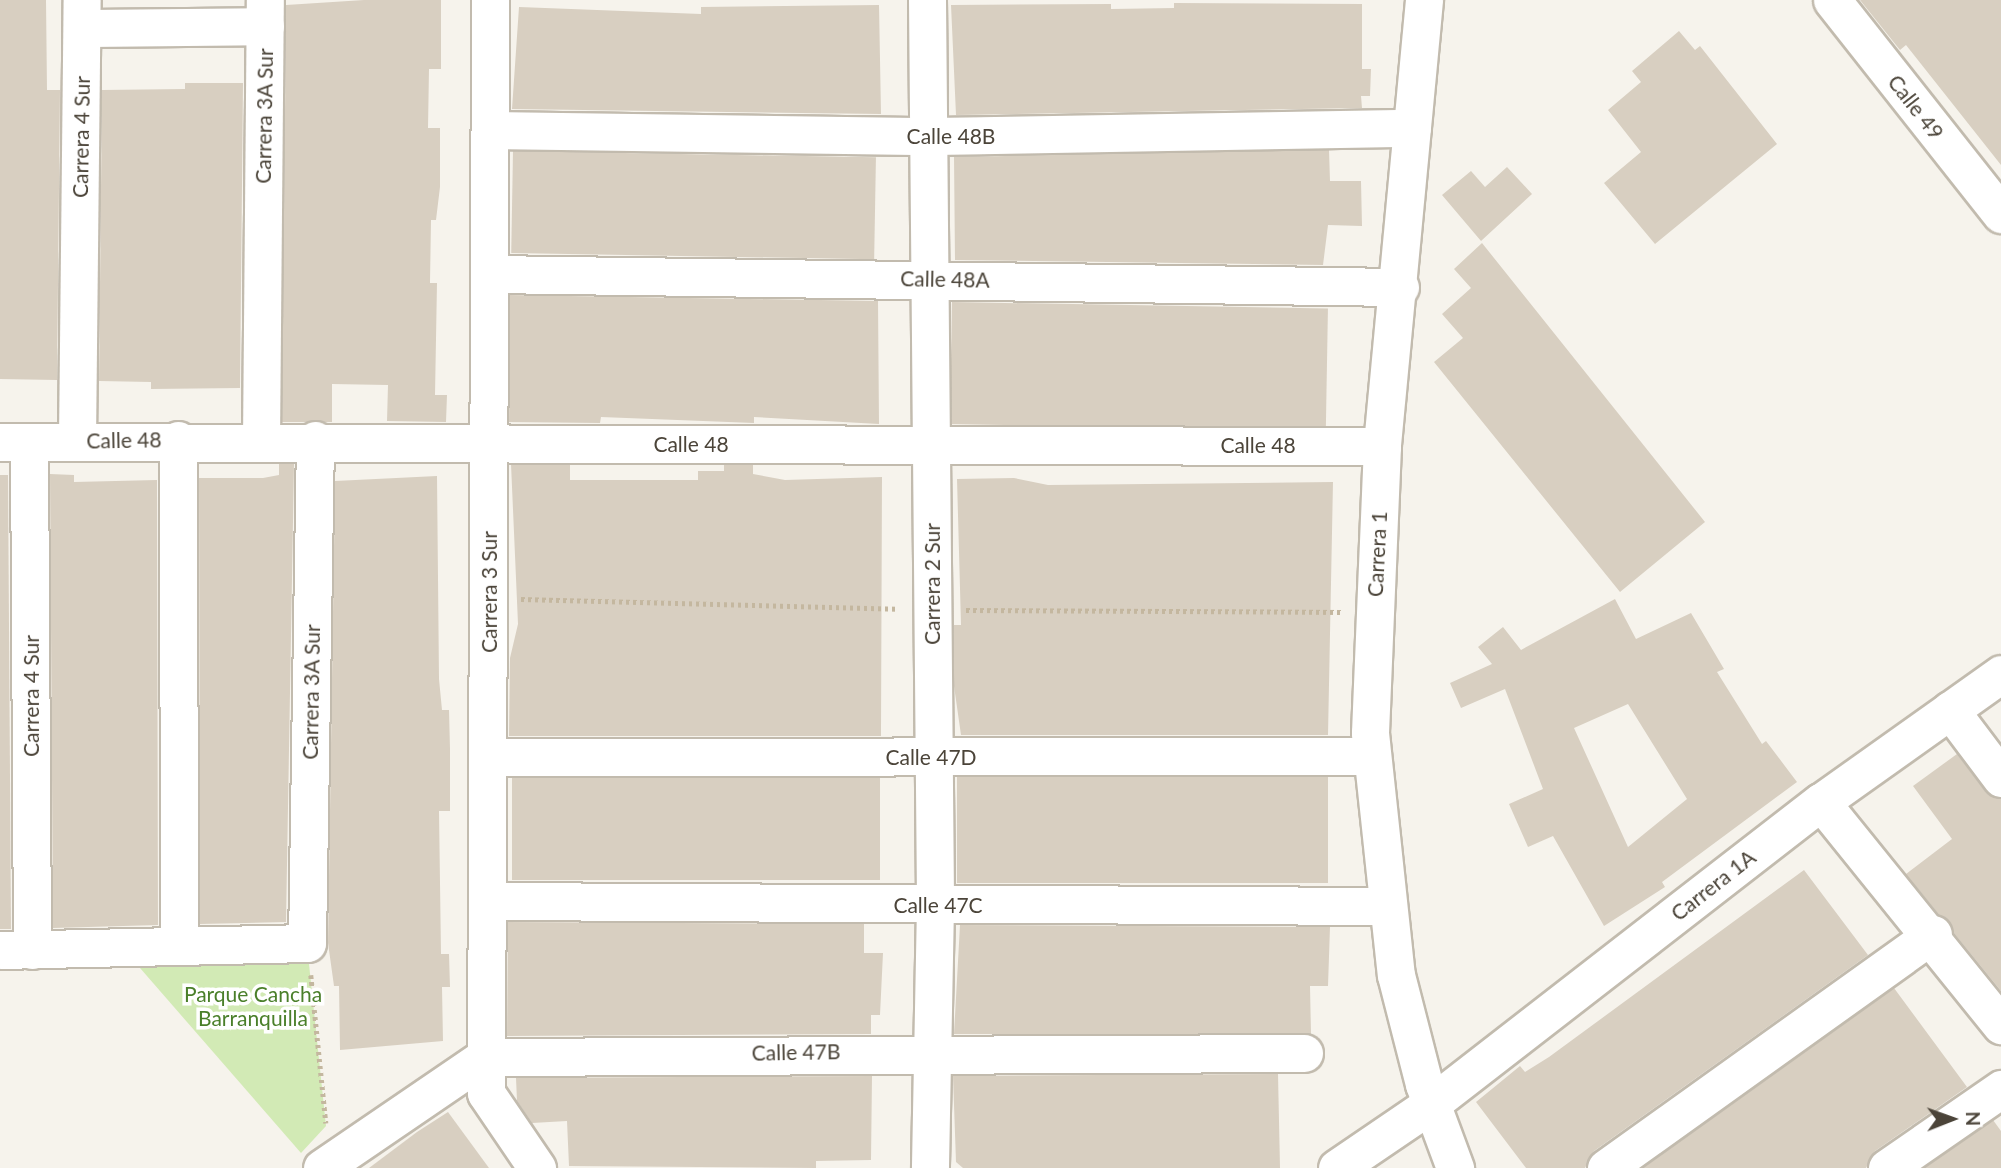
<!DOCTYPE html>
<html>
<head>
<meta charset="utf-8">
<style>
  body { margin:0 }
  #map { position:relative; width:2001px; height:1168px; overflow:hidden; background:#f6f3ec; font-family:Lato,sans-serif }
  div>[style] { position:absolute }
  .green>* { inset:0; background:#d2eab5 }
  .building>* { inset:0; background:#d8cfc1; transform-origin:0 0 }
  .path>* { height:4.5px; margin-top:-2.25px; transform-origin:0; background:repeating-linear-gradient(90deg,#c4b79f 0 3.5px,transparent 0 7px) }
  .roads { filter:drop-shadow(2px 0 #c2bbae) drop-shadow(-2px 0 #c2bbae) drop-shadow(0 2px #c2bbae) drop-shadow(0 -2px #c2bbae) }
  .minor>* { height:37px; margin:-18.5px; padding:0 18.5px; transform-origin:18.5px; border-radius:18.5px; background:#fff }
  span { translate:-50% -50%; white-space:nowrap; text-align:center; line-height:1.15; -webkit-text-stroke:7px #fff; paint-order:stroke }
  .street-label { font-size:21px; color:#4b4439 }
  .park-label { font-size:21px; color:#4a7f2a }
  .north { position:absolute; left:1917px; top:1084px; width:70px; height:70px; -webkit-text-stroke:5px #fff; paint-order:stroke; rotate:89deg; font-size:19px; font-weight:700; line-height:28px; text-align:center; color:#4b4439 }
  .north::after { content:''; display:block; margin:auto; width:24px; height:32px; background:#4b4439; clip-path:polygon(50% 0,100% 100%,50% 72%,0 100%) }
</style>
</head>
<body>
<div id="map">
  <div class="green">
    <i style="clip-path:polygon(120px 945px,307px 945px,326px 1126px,301px 1153px)"></i>
  </div>
  <div class="building">
    <i style="clip-path:polygon(0 0,46px 0,47px 90px,60px 90px,57px 380px,0 379px)"></i>
    <i style="clip-path:polygon(364px 0,441px 0,441px 69px,429px 69px,428px 128px,440px 128px,440px 187px,436px 220px,431px 220px,430px 283px,437px 283px,435px 395px,447px 395px,446px 422px,387px 421px,388px 385px,332px 384px,332px 422px,282px 422px,286px 5px)"></i>
    <i style="clip-path:polygon(1860px 0,2001px 0,2001px 165px,1906px 45px,1900px 50px)"></i>
    <i style="clip-path:polygon(1174px 3px,1362px 4px,1362px 69px,1371px 69px,1370px 96px,1361px 96px,1362px 108px,956px 115px,951px 5px,1111px 4px,1111px 9px,1174px 8px)"></i>
    <i style="clip-path:polygon(879px 5px,881px 114px,512px 109px,519px 7px,701px 14px,701px 7px)"></i>
    <i style="clip-path:polygon(1679px 31px,1695px 50px,1700px 46px,1777px 144px,1655px 244px,1604px 183px,1641px 152px,1608px 110px,1641px 82px,1632px 71px)"></i>
    <i style="clip-path:polygon(185px 83px,243px 83px,240px 388px,151px 389px,151px 382px,99px 381px,102px 90px,185px 89px)"></i>
    <i style="clip-path:polygon(1329px 150px,1330px 181px,1361px 181px,1362px 226px,1328px 225px,1323px 265px,955px 260px,954px 157px)"></i>
    <i style="left:513px;top:151px;width:363px;height:102px;rotate:1deg"></i>
    <i style="clip-path:polygon(1507px 167px,1532px 194px,1481px 241px,1442px 195px,1471px 171px,1485px 187px)"></i>
    <i style="clip-path:polygon(1482px 243px,1705px 522px,1620px 592px,1434px 362px,1463px 338px,1442px 314px,1471px 288px,1454px 269px)"></i>
    <i style="clip-path:polygon(510px 295px,878px 301px,879px 424px,754px 417px,754px 423px,601px 417px,600px 423px,509px 422px)"></i>
    <i style="left:952px;top:302px;width:376px;height:122px;rotate:1deg"></i>
    <i style="clip-path:polygon(279px 464px,294px 464px,286px 922px,200px 924px,199px 478px,263px 478px,279px 475px)"></i>
    <i style="clip-path:polygon(511px 464px,570px 465px,570px 480px,698px 480px,698px 471px,724px 471px,724px 465px,753px 465px,753px 474px,785px 480px,882px 477px,881px 736px,509px 736px,510px 658px,518px 624px)"></i>
    <i style="clip-path:polygon(50px 474px,74px 475px,74px 482px,157px 480px,158px 925px,53px 928px)"></i>
    <i style="clip-path:polygon(0 475px,8px 475px,11px 929px,0 929px)"></i>
    <i style="clip-path:polygon(437px 476px,439px 679px,442px 710px,449px 710px,450px 749px,450px 811px,439px 811px,441px 954px,449px 954px,450px 987px,442px 987px,443px 1041px,340px 1050px,339px 986px,334px 986px,328px 943px,335px 481px)"></i>
    <i style="clip-path:polygon(1014px 478px,1048px 485px,1333px 482px,1328px 735px,961px 735px,954px 686px,954px 625px,961px 625px,957px 479px)"></i>
    <i style="clip-path:polygon(evenodd,1615px 599px,1636px 639px,1691px 613px,1724px 669px,1717px 672px,1762px 744px,1766px 741px,1797px 782px,1662px 882px,1665px 887px,1604px 926px,1553px 836px,1528px 847px,1509px 804px,1543px 789px,1505px 689px,1461px 708px,1450px 683px,1492px 664px,1478px 647px,1503px 627px,1521px 650px,1615px 599px,1628px 704px,1687px 799px,1628px 847px,1574px 728px,1628px 704px)"></i>
    <i style="clip-path:polygon(1957px 754px,1985px 791px,2001px 799px,2001px 991px,1906px 874px,1952px 839px,1913px 786px)"></i>
    <i style="left:957px;top:777px;width:371px;height:106px"></i>
    <i style="left:512px;top:778px;width:368px;height:102px"></i>
    <i style="clip-path:polygon(1804px 870px,1868px 955px,1594px 1151px,1585px 1168px,1526px 1168px,1476px 1102px,1520px 1066px,1525px 1072px,1549px 1057px)"></i>
    <i style="clip-path:polygon(508px 922px,864px 924px,864px 953px,883px 953px,880px 1015px,871px 1015px,871px 1034px,507px 1036px)"></i>
    <i style="clip-path:polygon(960px 925px,1330px 927px,1328px 986px,1310px 986px,1311px 1034px,954px 1034px)"></i>
    <i style="clip-path:polygon(1894px 988px,1967px 1087px,1875px 1151px,1866px 1168px,1642px 1168px)"></i>
    <i style="clip-path:polygon(1278px 1074px,1280px 1168px,963px 1168px,956px 1162px,953px 1076px)"></i>
    <i style="clip-path:polygon(872px 1076px,871px 1160px,816px 1161px,816px 1168px,569px 1166px,567px 1121px,532px 1123px,517px 1101px,516px 1078px)"></i>
    <i style="clip-path:polygon(448px 1112px,489px 1168px,369px 1168px,417px 1132px)"></i>
    <i style="clip-path:polygon(1993px 1120px,2001px 1131px,2001px 1168px,1924px 1168px)"></i>
  </div>
  <div class="path">
    <i style="left:521px;top:599px;width:376px;rotate:1.5deg"></i>
    <i style="left:966px;top:610px;width:376px;rotate:0.3deg"></i>
    <i style="left:311px;top:975px;width:149px;rotate:84.2deg"></i>
  </div>
  <div class="roads">
    <div class="minor">
      <i style="left:490px;top:0;width:1093px;rotate:90.21deg"></i>
      <i style="left:486px;top:1093px;width:91px;rotate:55.8deg"></i>
      <i style="left:927px;top:0;width:905px;rotate:89.49deg"></i>
      <i style="left:935px;top:905px;width:263px;rotate:91.1deg"></i>
      <i style="left:1424px;top:0;width:448px;rotate:95.4deg"></i>
      <i style="left:1382px;top:446px;width:287px;rotate:92.4deg"></i>
      <i style="left:1370px;top:733px;width:243px;rotate:83.9deg"></i>
      <i style="left:1396px;top:975px;width:113px;rotate:75.6deg"></i>
      <i style="left:1424px;top:1084px;width:90px;rotate:69.7deg"></i>
      <i style="left:1832px;top:0;width:273px;rotate:51.7deg"></i>
      <i style="left:83px;top:28px;width:182px;rotate:-0.6deg"></i>
      <i style="left:490px;top:130px;width:443px;rotate:0.8deg"></i>
      <i style="left:933px;top:136px;width:479px;rotate:-1deg"></i>
      <i style="left:490px;top:274px;width:910px;rotate:0.82deg"></i>
      <i style="left:178px;top:440px;width:503px;rotate:89.89deg"></i>
      <i style="left:77px;top:441px;width:441px;rotate:-89.4deg"></i>
      <i style="left:261px;top:441px;width:441px;rotate:-89.5deg"></i>
      <i style="left:0;top:442px;width:1382px;rotate:0.17deg"></i>
      <i style="left:29px;top:443px;width:507px;rotate:89.66deg"></i>
      <i style="left:1950px;top:710px;width:85px;rotate:53.1deg"></i>
      <i style="left:490px;top:757px;width:881px;rotate:-0.07deg"></i>
      <i style="left:1821px;top:802px;width:287px;rotate:51.1deg"></i>
      <i style="left:490px;top:901px;width:896px;rotate:0.32deg"></i>
      <i style="left:0;top:950px;width:307px;rotate:-1.3deg"></i>
      <i style="left:307px;top:943px;width:503px;rotate:-89.09deg"></i>
      <i style="left:322px;top:1168px;width:197px;rotate:-34.3deg"></i>
      <i style="left:485px;top:1057px;width:819px;rotate:-0.28deg"></i>
      <i style="left:1337px;top:1168px;width:114px;rotate:-34.2deg"></i>
      <i style="left:1431px;top:1104px;width:493px;rotate:-37.8deg"></i>
      <i style="left:1821px;top:802px;width:221px;rotate:-35.4deg"></i>
      <i style="left:1606px;top:1168px;width:402px;rotate:-35.6deg"></i>
      <i style="left:1887px;top:1168px;width:139px;rotate:-34.7deg"></i>
    </div>
  </div>
  <div class="street-label">
    <span style="left:1916px;top:107px;rotate:52deg">Calle 49</span>
    <span style="left:264px;top:116px;rotate:-89deg">Carrera 3A Sur</span>
    <span style="left:951px;top:136px">Calle 48B</span>
    <span style="left:81px;top:137px;rotate:-89deg">Carrera 4 Sur</span>
    <span style="left:945px;top:279px;rotate:1deg">Calle 48A</span>
    <span style="left:124px;top:440px;rotate:-1deg">Calle 48</span>
    <span style="left:691px;top:444px">Calle 48</span>
    <span style="left:1258px;top:445px">Calle 48</span>
    <span style="left:1377px;top:554px;rotate:-87deg">Carrera 1</span>
    <span style="left:932px;top:584px;rotate:-90deg">Carrera 2 Sur</span>
    <span style="left:489px;top:592px;rotate:-90deg">Carrera 3 Sur</span>
    <span style="left:311px;top:692px;rotate:-89deg">Carrera 3A Sur</span>
    <span style="left:31px;top:696px;rotate:-90deg">Carrera 4 Sur</span>
    <span style="left:931px;top:757px">Calle 47D</span>
    <span style="left:1713px;top:885px;rotate:-38deg">Carrera 1A</span>
    <span style="left:938px;top:905px">Calle 47C</span>
    <span style="left:796px;top:1052px;rotate:-1deg">Calle 47B</span>
  </div>
  <div class="park-label">
    <span style="left:253px;top:1006px">Parque Cancha<br>Barranquilla</span>
  </div>
  <div class="north">N</div>
</div>
</body>
</html>
